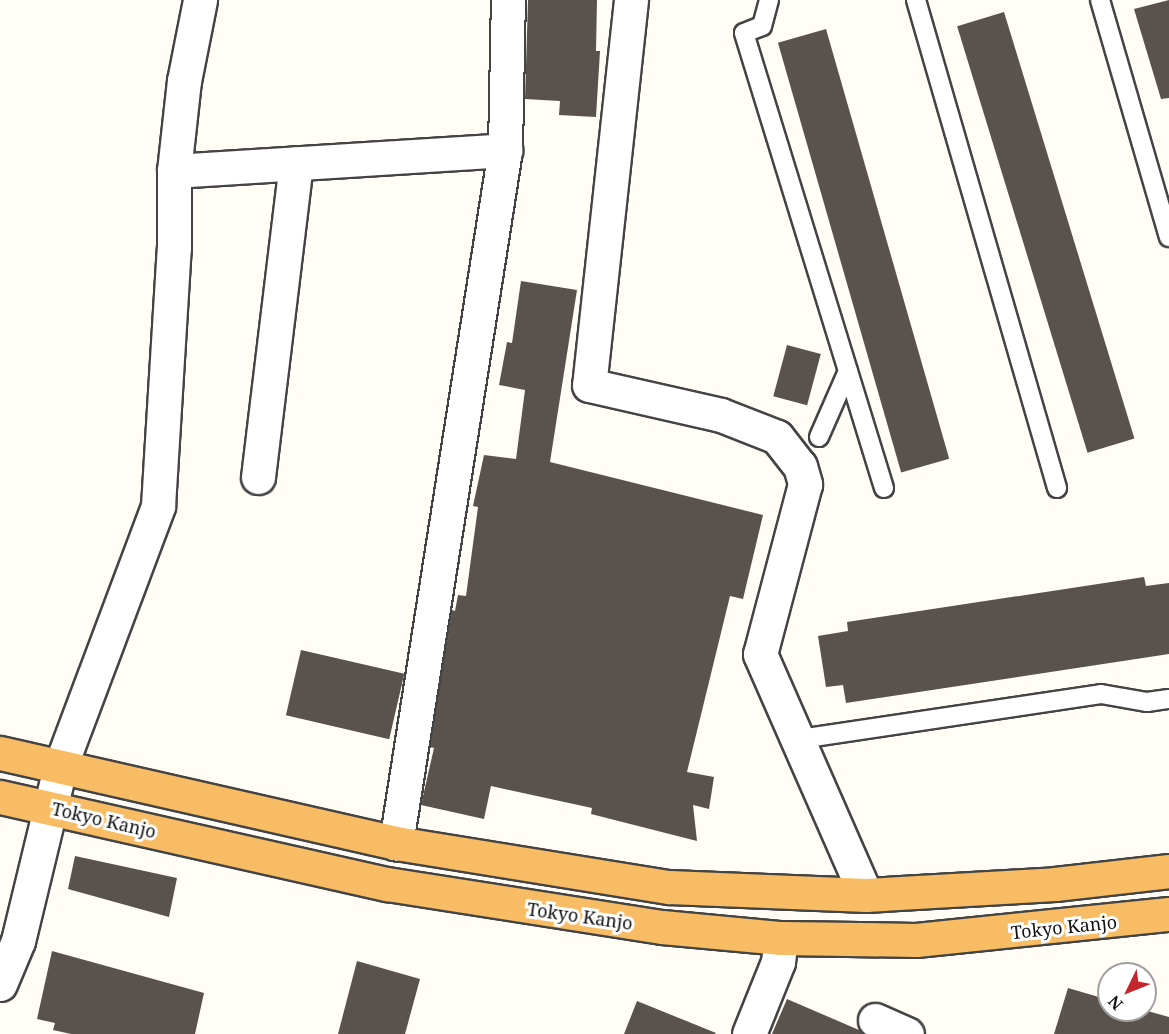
<!DOCTYPE html>
<html>
<head>
<meta charset="utf-8">
<style>
  body { margin:0 }
  #map { position:relative; width:1169px; height:1034px; overflow:hidden; background:#fffdf5; font-family:"Noto Serif",serif }
  div>[style] { position:absolute }
  .building>* { inset:0; background:#5a524d; transform-origin:0 0 }
  .roads { filter:drop-shadow(2px 0 #444) drop-shadow(-2px 0 #444) drop-shadow(0 2px #444) drop-shadow(0 -2px #444) }
  .service>* { height:18px; margin:-9px; padding:0 9px; transform-origin:9px; border-radius:9px; background:#fff }
  .minor>* { height:33px; margin:-16.5px; padding:0 16.5px; transform-origin:16.5px; border-radius:16.5px; background:#fff }
  .trunk>* { height:33px; margin:-16.5px; padding:0 16.5px; transform-origin:16.5px; border-radius:16.5px; background:#f7bc64 }
  span { translate:-50% -50%; white-space:nowrap; text-align:center; line-height:1.15; -webkit-text-stroke:6px #fff; paint-order:stroke }
  .street-label { font-size:18px; color:#111 }
  .north { position:absolute; left:1097px; top:962px; width:60px; height:60px; box-sizing:border-box; background:#fff; border:2px solid #a0a0a0; border-radius:50%; rotate:227deg; font-size:16px; font-weight:700; line-height:24px; text-align:center; color:#111 }
  .north::after { content:''; display:block; margin:auto; width:21px; height:27px; background:#c4262e; clip-path:polygon(50% 0,100% 100%,50% 72%,0 100%) }
</style>
</head>
<body>
<div id="map">
  <div class="building">
    <i style="clip-path:polygon(528px 0,597px 0,596px 51px,600px 51px,596px 117px,559px 115px,560px 101px,525px 99px)"></i>
    <i style="clip-path:polygon(1169px 0,1169px 98px,1161px 99px,1134px 9px)"></i>
    <i style="left:1004px;top:12px;width:446px;height:49px;rotate:73deg"></i>
    <i style="left:826px;top:29px;width:447px;height:50px;rotate:74deg"></i>
    <i style="clip-path:polygon(521px 281px,577px 290px,550px 462px,763px 515px,743px 599px,730px 596px,687px 772px,714px 777px,709px 809px,693px 805px,697px 841px,591px 814px,592px 808px,491px 786px,484px 819px,421px 805px,434px 748px,430px 747px,452px 610px,455px 611px,458px 595px,466px 596px,478px 507px,473px 506px,484px 455px,516px 459px,525px 390px,499px 385px,507px 342px,512px 343px)"></i>
    <i style="left:787px;top:345px;width:35px;height:53px;rotate:15deg"></i>
    <i style="clip-path:polygon(1144px 577px,1146px 586px,1169px 583px,1169px 654px,846px 703px,843px 685px,826px 687px,818px 636px,848px 631px,847px 622px)"></i>
    <i style="left:301px;top:650px;width:106px;height:67px;rotate:13deg"></i>
    <i style="clip-path:polygon(75px 856px,177px 878px,169px 917px,68px 889px)"></i>
    <i style="clip-path:polygon(52px 951px,204px 993px,195px 1034px,71px 1034px,53px 1030px,55px 1023px,37px 1019px)"></i>
    <i style="clip-path:polygon(357px 961px,420px 979px,405px 1034px,338px 1034px)"></i>
    <i style="clip-path:polygon(1068px 988px,1109px 1000px,1109px 1010px,1144px 1010px,1169px 1017px,1169px 1034px,1054px 1034px)"></i>
    <i style="clip-path:polygon(787px 999px,859px 1030px,863px 1034px,772px 1034px)"></i>
    <i style="clip-path:polygon(637px 1001px,716px 1033px,715px 1034px,624px 1034px)"></i>
  </div>
  <div class="roads">
    <div class="service">
      <i style="left:769px;top:0;width:27px;rotate:105deg"></i>
      <i style="left:762px;top:26px;width:19px;rotate:159deg"></i>
      <i style="left:744px;top:33px;width:476px;rotate:72.9deg"></i>
      <i style="left:916px;top:0;width:508px;rotate:73.88deg"></i>
      <i style="left:1100px;top:0;width:247px;rotate:73.8deg"></i>
      <i style="left:819px;top:437px;width:72px;rotate:-66.3deg"></i>
      <i style="left:800px;top:739px;width:304px;rotate:-8.5deg"></i>
      <i style="left:1101px;top:694px;width:47px;rotate:9.9deg"></i>
      <i style="left:1147px;top:702px;width:22px;rotate:-8deg"></i>
    </div>
    <div class="minor">
      <i style="left:631px;top:0;width:387px;rotate:96.2deg"></i>
      <i style="left:589px;top:385px;width:135px;rotate:12.8deg"></i>
      <i style="left:721px;top:415px;width:60px;rotate:21.4deg"></i>
      <i style="left:777px;top:437px;width:37px;rotate:52deg"></i>
      <i style="left:800px;top:466px;width:19px;rotate:74deg"></i>
      <i style="left:805px;top:484px;width:176px;rotate:104.8deg"></i>
      <i style="left:760px;top:654px;width:263px;rotate:66.3deg"></i>
      <i style="left:505px;top:150px;width:150px;rotate:-88.9deg"></i>
      <i style="left:174px;top:171px;width:332px;rotate:-3.6deg"></i>
      <i style="left:505px;top:150px;width:702px;rotate:98.94deg"></i>
      <i style="left:258px;top:477px;width:316px;rotate:-83.1deg"></i>
      <i style="left:0;top:984px;width:47px;rotate:-67.3deg"></i>
      <i style="left:18px;top:941px;width:179px;rotate:-76.4deg"></i>
      <i style="left:60px;top:767px;width:279px;rotate:-69.4deg"></i>
      <i style="left:158px;top:506px;width:258px;rotate:-86.5deg"></i>
      <i style="left:174px;top:248px;width:77px;rotate:-90deg"></i>
      <i style="left:174px;top:171px;width:91px;rotate:-83.7deg"></i>
      <i style="left:184px;top:81px;width:83px;rotate:-78.8deg"></i>
      <i style="left:875px;top:1020px;width:35px;rotate:24deg"></i>
      <i style="left:749px;top:1034px;width:78px;rotate:-68.1deg"></i>
      <i style="left:778px;top:962px;width:24px;rotate:-83deg"></i>
    </div>
    <div class="trunk">
      <i style="left:0;top:753px;width:406px;rotate:12.8deg"></i>
      <i style="left:396px;top:843px;width:277px;rotate:9.2deg"></i>
      <i style="left:669px;top:887px;width:197px;rotate:2.3deg"></i>
      <i style="left:866px;top:895px;width:189px;rotate:-3.3deg"></i>
      <i style="left:1055px;top:884px;width:115px;rotate:-6.5deg"></i>
      <i style="left:0;top:797px;width:397px;rotate:12.7deg"></i>
      <i style="left:387px;top:884px;width:278px;rotate:8.9deg"></i>
      <i style="left:662px;top:927px;width:120px;rotate:5.3deg"></i>
      <i style="left:781px;top:938px;width:135px;rotate:0.8deg"></i>
      <i style="left:916px;top:940px;width:254px;rotate:-5.9deg"></i>
    </div>
  </div>
  <div class="street-label">
    <span style="left:104px;top:820px;rotate:13deg">Tokyo Kanjo</span>
    <span style="left:580px;top:916px;rotate:8deg">Tokyo Kanjo</span>
    <span style="left:1064px;top:927px;rotate:-6deg">Tokyo Kanjo</span>
  </div>
  <div class="north">N</div>
</div>
</body>
</html>
